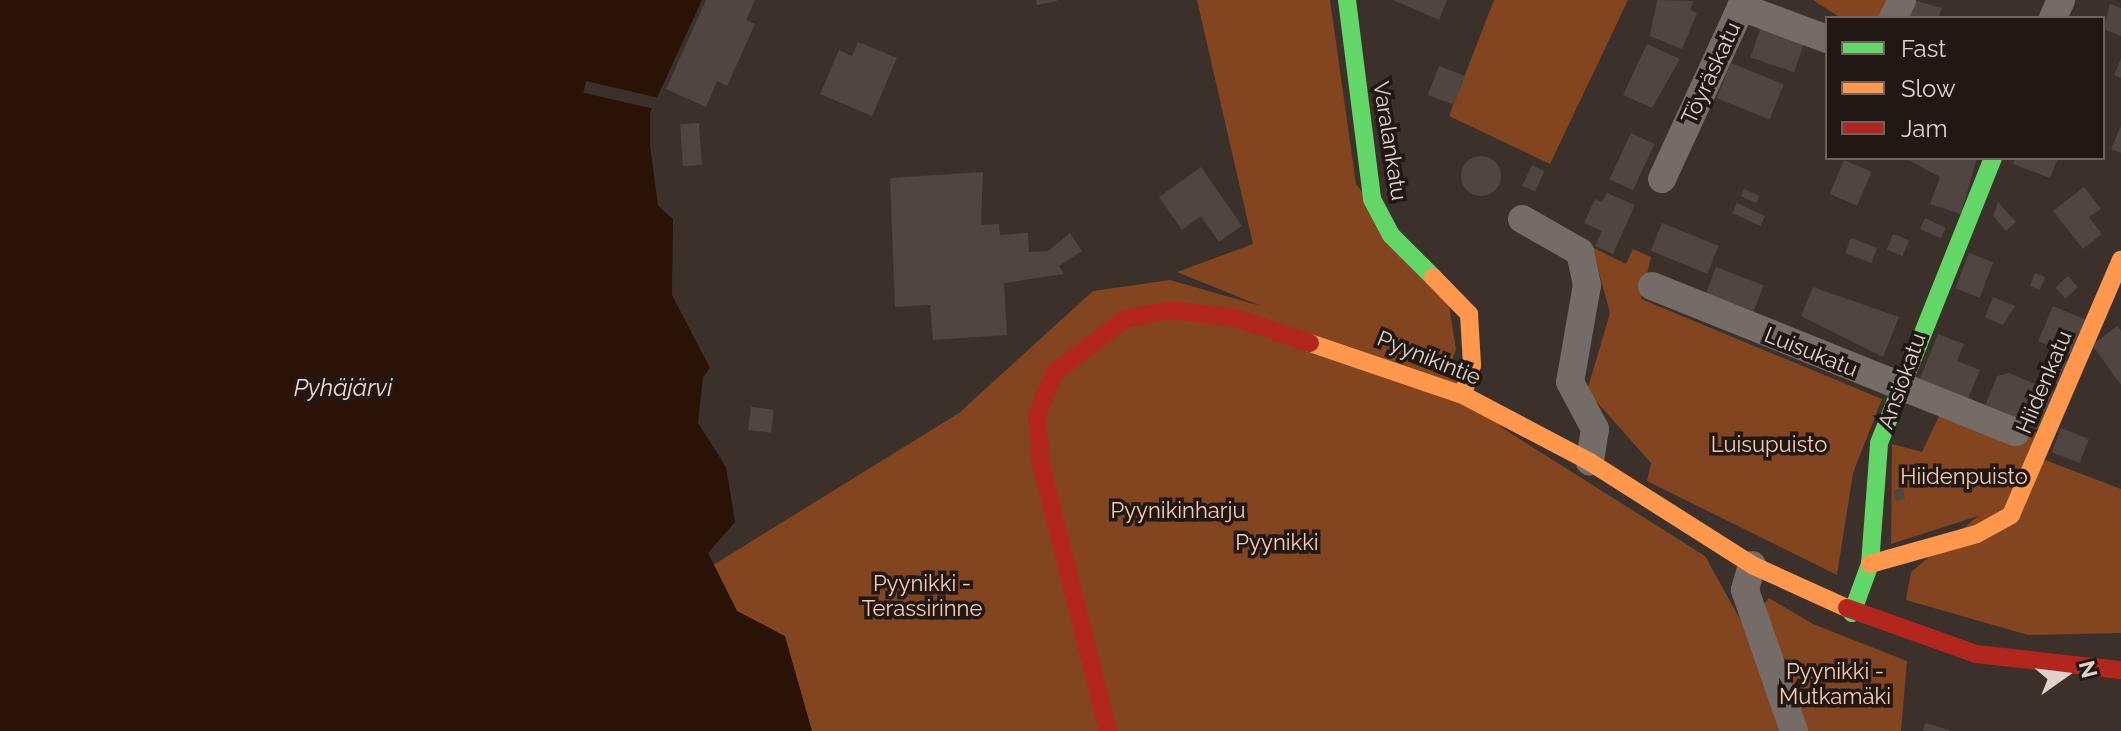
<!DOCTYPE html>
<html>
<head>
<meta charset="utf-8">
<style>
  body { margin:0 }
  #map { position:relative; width:2121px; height:731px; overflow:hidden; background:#3b302a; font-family:Raleway,sans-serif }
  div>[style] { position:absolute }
  .green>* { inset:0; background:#824520 }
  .water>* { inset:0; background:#2b1206 }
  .pier>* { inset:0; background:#3b302a; transform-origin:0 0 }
  .building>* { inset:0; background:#504540; transform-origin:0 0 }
  .round { border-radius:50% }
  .street>* { height:28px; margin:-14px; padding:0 14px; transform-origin:14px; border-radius:14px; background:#766c67 }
  .fast>* { height:18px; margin:-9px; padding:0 9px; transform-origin:9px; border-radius:9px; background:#63d668 }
  .slow>* { height:18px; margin:-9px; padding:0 9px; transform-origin:9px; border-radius:9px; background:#ff974d }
  .jam>* { height:18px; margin:-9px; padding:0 9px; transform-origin:9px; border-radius:9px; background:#b3261e }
  span { translate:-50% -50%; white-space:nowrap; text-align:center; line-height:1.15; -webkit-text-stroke:7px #211814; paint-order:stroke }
  .street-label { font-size:22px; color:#ded2cb }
  .park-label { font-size:22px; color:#facbb3 }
  .water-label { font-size:24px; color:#f2dace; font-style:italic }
  .legend { position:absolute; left:1825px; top:16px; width:280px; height:144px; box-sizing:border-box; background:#211814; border:2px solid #6d625d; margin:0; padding:10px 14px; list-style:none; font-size:24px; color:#ded2cb }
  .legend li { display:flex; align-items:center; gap:16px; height:40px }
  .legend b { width:40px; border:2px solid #6d625d }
  .north { position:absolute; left:2025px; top:635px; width:80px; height:80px; -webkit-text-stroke:6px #211814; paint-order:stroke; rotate:76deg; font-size:22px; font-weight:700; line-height:32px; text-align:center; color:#ded2cb }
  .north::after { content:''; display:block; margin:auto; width:28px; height:36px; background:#ded2cb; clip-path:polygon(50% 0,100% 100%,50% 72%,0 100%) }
</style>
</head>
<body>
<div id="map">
  <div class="green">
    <i style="clip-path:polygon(1197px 0,1330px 0,1356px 184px,1449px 305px,1456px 350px,1447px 372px,1504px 429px,1705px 556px,1745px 628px,1769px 598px,1813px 624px,1907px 661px,1901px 731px,812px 731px,802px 706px,724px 609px,710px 567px,959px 413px,1093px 291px,1170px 280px,1261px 306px,1177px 272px,1253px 244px)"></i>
    <i style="clip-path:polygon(1494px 0,1628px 0,1550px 164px,1449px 116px)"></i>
    <i style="clip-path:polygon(1813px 0,1890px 0,1881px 18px,1841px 18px)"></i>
    <i style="clip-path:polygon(1592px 247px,1626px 264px,1633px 249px,1651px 257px,1641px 299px,1882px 399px,1853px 473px,1837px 575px,1647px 481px,1651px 463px,1587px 391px,1610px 313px)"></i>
    <i style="clip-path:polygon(1940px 414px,2039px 433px,2003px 508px,1891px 544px,1892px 444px,1922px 452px)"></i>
    <i style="clip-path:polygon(2045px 460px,2121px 489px,2121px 633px,2028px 635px,1906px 600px,1911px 572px)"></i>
  </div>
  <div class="water">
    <i style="clip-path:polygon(0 0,702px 0,650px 113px,650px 146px,658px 206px,673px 219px,672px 295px,710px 368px,703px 377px,698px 423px,726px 467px,735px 522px,708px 553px,737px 611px,785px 636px,812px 731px,0 731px)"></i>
  </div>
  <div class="pier">
    <i style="left:586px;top:81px;width:73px;height:12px;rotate:13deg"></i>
  </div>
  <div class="building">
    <i style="clip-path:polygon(706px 0,755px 0,746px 20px,755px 24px,727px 86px,717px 81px,706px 107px,666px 89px)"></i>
    <i style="clip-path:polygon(1036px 0,1057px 0,1057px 1px,1037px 5px)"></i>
    <i style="clip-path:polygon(1393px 0,1447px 0,1439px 20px)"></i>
    <i style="clip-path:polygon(1657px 0,1694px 1px,1690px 10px,1697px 13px,1682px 49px,1650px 36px)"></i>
    <i style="clip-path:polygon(1913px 0,1942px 8px,1938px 18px,1905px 18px)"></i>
    <i style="clip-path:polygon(2110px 4px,2121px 8px,2121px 36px,2103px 29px)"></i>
    <i style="left:1761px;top:27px;width:46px;height:32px;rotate:19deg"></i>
    <i style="clip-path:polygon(858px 42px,897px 58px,872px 116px,820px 94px,839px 50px,852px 56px)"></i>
    <i style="clip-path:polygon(1647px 44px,1680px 59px,1652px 108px,1623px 95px)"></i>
    <i style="clip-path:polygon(2121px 59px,2121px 78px,2114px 75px)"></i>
    <i style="left:1731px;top:63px;width:57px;height:38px;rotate:22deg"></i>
    <i style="left:1439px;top:66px;width:28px;height:31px;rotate:21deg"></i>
    <i style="left:699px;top:123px;width:42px;height:19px;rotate:86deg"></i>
    <i style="clip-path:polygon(2121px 126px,2121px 153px,2111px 149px)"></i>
    <i style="left:1631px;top:133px;width:26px;height:51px;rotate:25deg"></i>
    <i class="round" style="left:1461px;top:156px;width:40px;height:40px"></i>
    <i style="clip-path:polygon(1905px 158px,1977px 158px,1961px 214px,1930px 204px,1940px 177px)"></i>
    <i style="clip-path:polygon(2015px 158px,2058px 158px,2050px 178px,2013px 164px)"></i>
    <i style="left:1844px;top:160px;width:30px;height:37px;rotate:23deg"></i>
    <i style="left:1532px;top:165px;width:14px;height:23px;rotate:25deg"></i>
    <i style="clip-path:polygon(1201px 167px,1242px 226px,1219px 242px,1201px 216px,1182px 230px,1159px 197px)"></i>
    <i style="clip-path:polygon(983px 172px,981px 225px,999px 224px,1000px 235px,1028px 233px,1029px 252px,1048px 251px,1070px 233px,1082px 251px,1059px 266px,1064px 274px,1004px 283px,1007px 335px,933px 340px,930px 305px,895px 307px,890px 178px)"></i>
    <i style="clip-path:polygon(2084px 187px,2101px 209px,2089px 217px,2102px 234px,2083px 249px,2053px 211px)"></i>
    <i style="left:1744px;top:189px;width:17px;height:8px;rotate:24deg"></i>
    <i style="clip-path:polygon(1607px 193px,1635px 205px,1613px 254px,1595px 246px,1602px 231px,1584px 223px,1595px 199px,1602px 202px)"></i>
    <i style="clip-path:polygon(1998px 202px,2016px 222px,2006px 231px,1993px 216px)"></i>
    <i style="left:1737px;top:203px;width:31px;height:11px;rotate:25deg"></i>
    <i style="left:1925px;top:218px;width:23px;height:12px;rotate:25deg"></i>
    <i style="left:1662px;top:223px;width:61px;height:30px;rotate:22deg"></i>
    <i style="left:1893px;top:234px;width:17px;height:17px;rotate:21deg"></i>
    <i style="left:1851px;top:238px;width:28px;height:16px;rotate:21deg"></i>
    <i style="left:1969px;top:253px;width:26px;height:38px;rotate:21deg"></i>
    <i style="left:1716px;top:267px;width:51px;height:28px;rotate:21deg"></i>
    <i style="left:2035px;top:273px;width:11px;height:14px;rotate:22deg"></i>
    <i style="left:2068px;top:276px;width:15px;height:17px;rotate:48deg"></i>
    <i style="clip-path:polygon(1813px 287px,1899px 317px,1883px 357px,1801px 316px)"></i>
    <i style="clip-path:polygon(1993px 297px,2015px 306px,2003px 325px,1985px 317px)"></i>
    <i style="left:2053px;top:306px;width:36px;height:38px;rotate:23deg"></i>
    <i style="clip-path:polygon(2117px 326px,2121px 331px,2121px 385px,2092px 345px)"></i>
    <i style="clip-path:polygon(1938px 334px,1964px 344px,1957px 361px,1980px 370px,1967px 401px,1919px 381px)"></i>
    <i style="left:2054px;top:356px;width:16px;height:25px;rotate:22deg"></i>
    <i style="clip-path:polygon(2009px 373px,2054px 392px,2039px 430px,1984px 409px,1997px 376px)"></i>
    <i style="left:751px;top:407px;width:23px;height:23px;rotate:7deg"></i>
    <i style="left:2061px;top:428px;width:30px;height:26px;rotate:21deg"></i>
    <i style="clip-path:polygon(1903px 488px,1905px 499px,1895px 501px,1894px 490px)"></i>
    <i style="clip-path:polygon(1925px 723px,1949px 730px,1949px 731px,1923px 731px)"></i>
  </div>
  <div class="street">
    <i style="left:1893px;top:18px;width:20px;rotate:-63deg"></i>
    <i style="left:2053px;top:18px;width:20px;rotate:-66deg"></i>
    <i style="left:1662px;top:179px;width:189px;rotate:-65.3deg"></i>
    <i style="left:1741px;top:7px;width:92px;rotate:20.4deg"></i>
    <i style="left:1522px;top:219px;width:67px;rotate:29.6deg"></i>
    <i style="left:1580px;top:252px;width:34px;rotate:78deg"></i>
    <i style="left:1587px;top:285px;width:98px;rotate:99.9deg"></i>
    <i style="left:1570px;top:382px;width:53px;rotate:62deg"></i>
    <i style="left:1595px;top:429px;width:33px;rotate:99deg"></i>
    <i style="left:1652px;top:286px;width:392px;rotate:21.9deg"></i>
    <i style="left:1752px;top:565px;width:26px;rotate:106deg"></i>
    <i style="left:1745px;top:590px;width:149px;rotate:70.8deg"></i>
  </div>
  <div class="fast">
    <i style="left:1347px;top:0;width:201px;rotate:82.8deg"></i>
    <i style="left:1372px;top:199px;width:41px;rotate:62.2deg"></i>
    <i style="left:1391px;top:235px;width:59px;rotate:45deg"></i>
    <i style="left:1852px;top:613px;width:52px;rotate:-69.8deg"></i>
    <i style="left:1870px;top:564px;width:121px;rotate:-85.7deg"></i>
    <i style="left:1879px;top:443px;width:307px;rotate:-68.2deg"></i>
  </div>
  <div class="slow">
    <i style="left:1433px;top:277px;width:52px;rotate:45.8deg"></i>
    <i style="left:1469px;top:314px;width:51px;rotate:86.6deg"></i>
    <i style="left:1472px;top:365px;width:31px;rotate:107deg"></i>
    <i style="left:1310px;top:343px;width:162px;rotate:18.8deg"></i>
    <i style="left:1463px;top:395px;width:144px;rotate:27.8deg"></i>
    <i style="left:1590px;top:462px;width:192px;rotate:32.4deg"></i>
    <i style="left:1752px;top:565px;width:104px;rotate:24.4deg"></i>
    <i style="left:1870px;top:564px;width:111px;rotate:-15.7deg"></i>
    <i style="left:1977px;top:534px;width:39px;rotate:-29deg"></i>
    <i style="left:2011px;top:515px;width:278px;rotate:-66.7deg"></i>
  </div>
  <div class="jam">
    <i style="left:1847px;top:608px;width:137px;rotate:19.6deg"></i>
    <i style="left:1976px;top:654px;width:146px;rotate:6.3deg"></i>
    <i style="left:1108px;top:731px;width:274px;rotate:-104.1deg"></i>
    <i style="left:1041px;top:465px;width:50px;rotate:-94.6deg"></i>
    <i style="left:1037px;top:415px;width:47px;rotate:-67.3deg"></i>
    <i style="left:1055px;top:372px;width:88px;rotate:-37.1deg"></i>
    <i style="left:1125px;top:319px;width:46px;rotate:-11.3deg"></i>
    <i style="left:1170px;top:310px;width:66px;rotate:6.9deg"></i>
    <i style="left:1236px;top:318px;width:78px;rotate:18.7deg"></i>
  </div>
  <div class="street-label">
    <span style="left:1711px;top:73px;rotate:-65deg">Töyräskatu</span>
    <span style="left:1390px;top:141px;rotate:81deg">Varalankatu</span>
    <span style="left:1811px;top:352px;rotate:22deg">Luisukatu</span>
    <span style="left:1429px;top:358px;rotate:22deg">Pyynikintie</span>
    <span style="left:1902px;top:381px;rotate:-70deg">Ansiokatu</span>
    <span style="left:2044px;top:382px;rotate:-67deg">Hiidenkatu</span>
  </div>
  <div class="park-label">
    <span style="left:1769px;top:445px">Luisupuisto</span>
    <span style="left:1964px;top:477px">Hiidenpuisto</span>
    <span style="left:1178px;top:511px">Pyynikinharju</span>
    <span style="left:1277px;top:543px">Pyynikki</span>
    <span style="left:922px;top:596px">Pyynikki -<br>Terassirinne</span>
    <span style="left:1835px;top:684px">Pyynikki -<br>Mutkamäki</span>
  </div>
  <div class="water-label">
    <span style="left:343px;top:388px">Pyhäjärvi</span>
  </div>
  <ul class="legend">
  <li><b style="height:10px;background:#63d668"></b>Fast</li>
  <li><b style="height:10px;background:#ff974d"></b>Slow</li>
  <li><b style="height:10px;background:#b3261e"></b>Jam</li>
  </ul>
  <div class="north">N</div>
</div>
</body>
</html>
